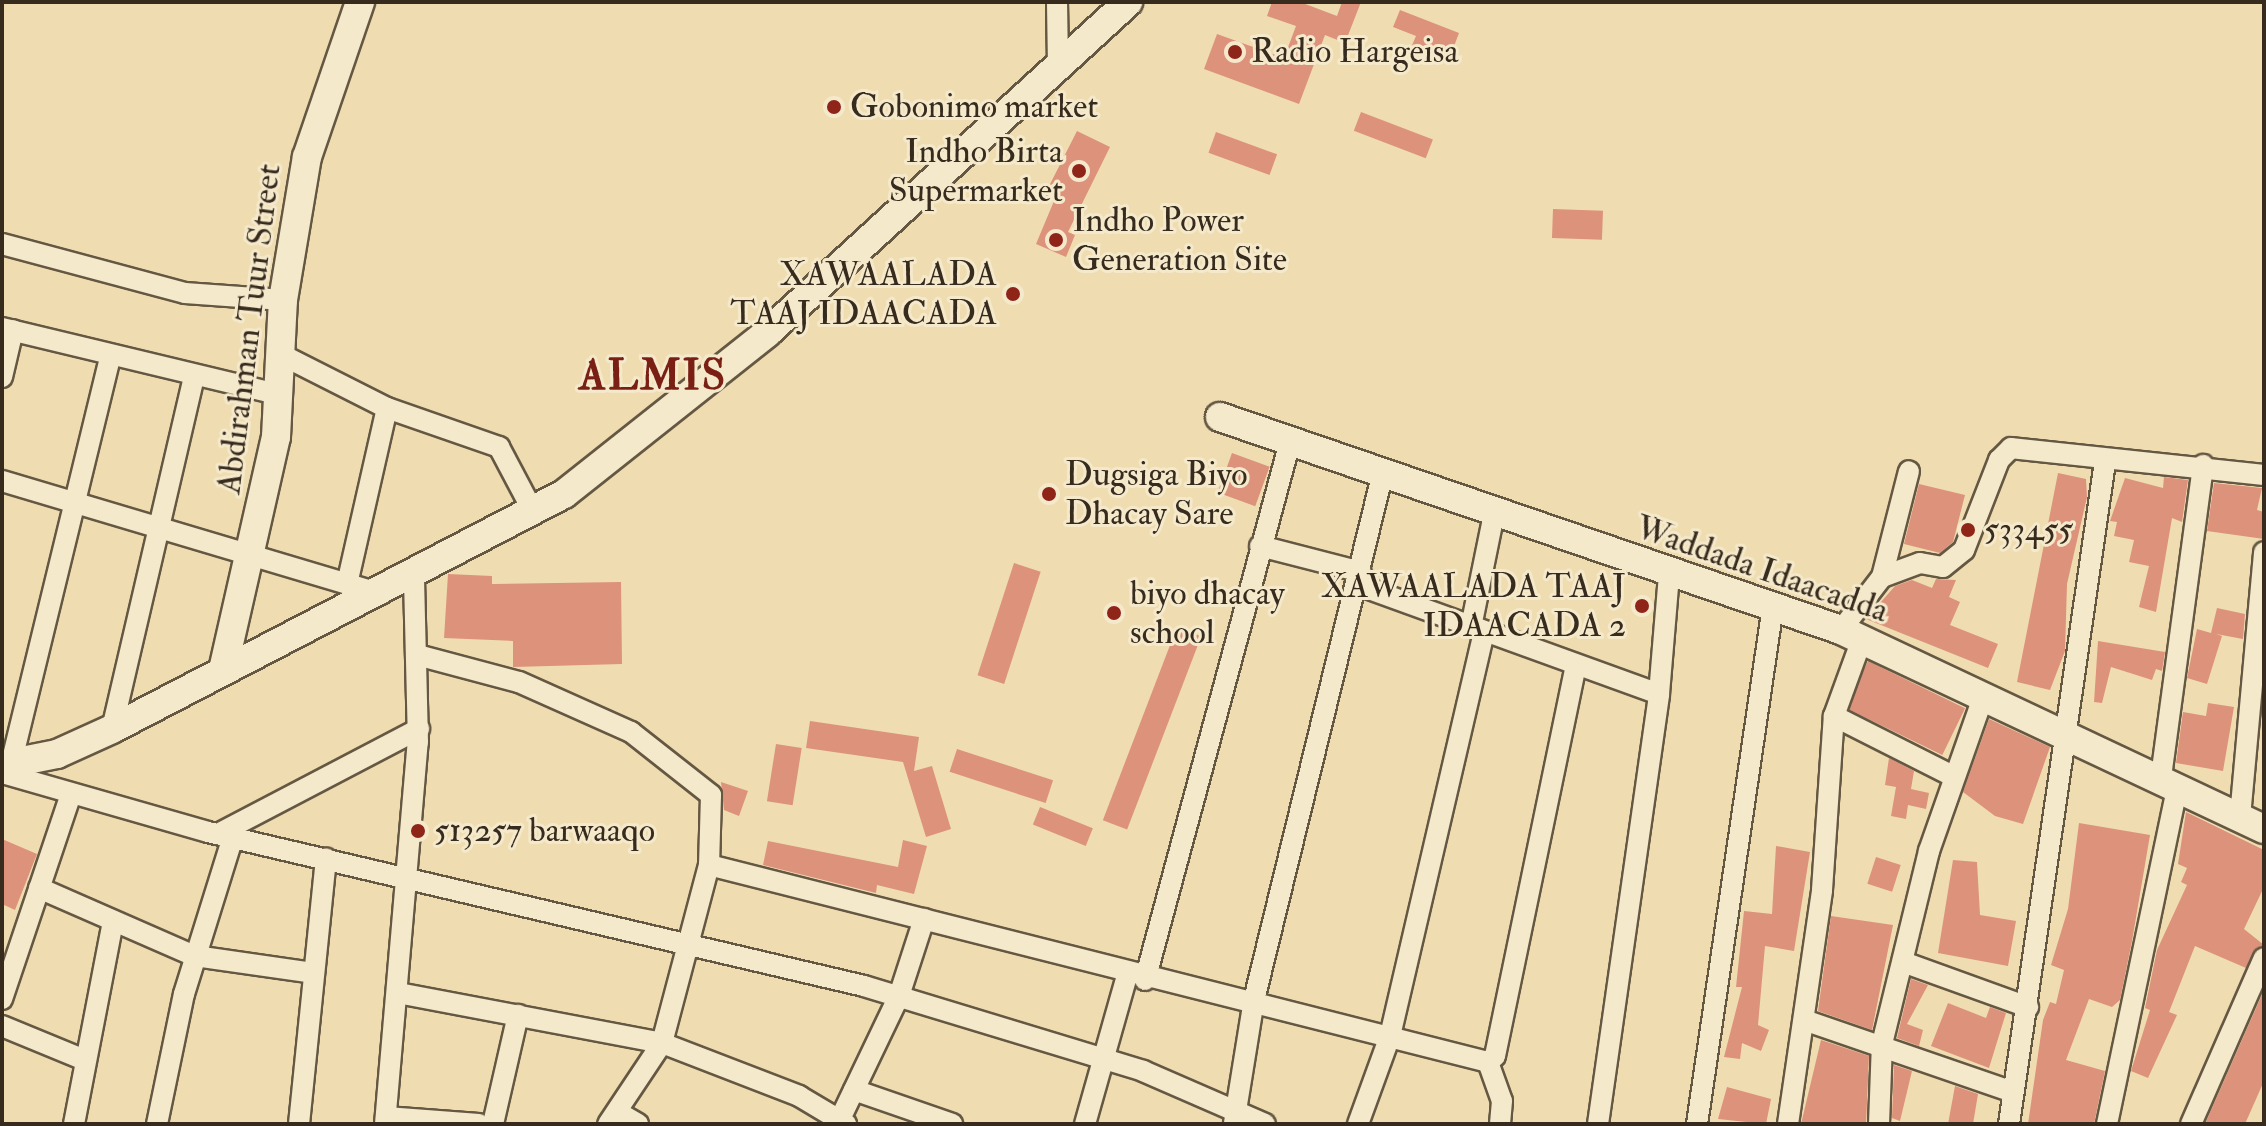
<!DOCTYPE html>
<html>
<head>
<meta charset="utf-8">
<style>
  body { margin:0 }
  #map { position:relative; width:2266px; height:1126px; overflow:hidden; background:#efddb1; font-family:"IM FELL Double Pica",serif }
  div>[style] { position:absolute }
  .building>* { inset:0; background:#dd927b; transform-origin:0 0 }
  .roads { filter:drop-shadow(2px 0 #655843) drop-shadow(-2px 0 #655843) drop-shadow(0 2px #655843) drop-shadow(0 -2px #655843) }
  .street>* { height:20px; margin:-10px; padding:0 10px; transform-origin:10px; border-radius:10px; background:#f5e9cc }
  .secondary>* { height:28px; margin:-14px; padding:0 14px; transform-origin:14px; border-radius:14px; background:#f5e9cc }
  .dots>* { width:22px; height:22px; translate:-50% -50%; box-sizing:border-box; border:4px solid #f5e9cc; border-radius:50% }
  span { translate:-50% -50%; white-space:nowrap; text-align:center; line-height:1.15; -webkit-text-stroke:6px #f5e9cc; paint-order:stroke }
  .poi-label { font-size:34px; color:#372b1e }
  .left { translate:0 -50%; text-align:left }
  .right { translate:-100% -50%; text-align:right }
  .street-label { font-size:34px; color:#372b1e }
  .district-label { font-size:42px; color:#7a1f14; font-weight:700; letter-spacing:2px }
  .frame { position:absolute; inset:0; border:4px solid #372b1e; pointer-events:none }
</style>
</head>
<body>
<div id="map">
  <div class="building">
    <i style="clip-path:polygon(1272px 2px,1300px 2px,1337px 16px,1342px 2px,1361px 2px,1345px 43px,1325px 35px,1299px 104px,1204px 69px,1217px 34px,1284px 58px,1296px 26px,1267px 16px)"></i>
    <i style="clip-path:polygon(1400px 10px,1459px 33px,1453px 49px,1439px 44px,1433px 59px,1410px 50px,1416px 36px,1393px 27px)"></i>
    <i style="left:1361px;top:112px;width:77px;height:20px;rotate:21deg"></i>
    <i style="clip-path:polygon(1077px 131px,1110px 147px,1068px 232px,1075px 235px,1066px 257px,1036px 244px,1054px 201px,1044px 196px)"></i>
    <i style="left:1216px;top:132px;width:65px;height:22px;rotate:20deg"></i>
    <i style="left:1553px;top:209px;width:50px;height:29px;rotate:2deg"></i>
    <i style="left:1232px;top:453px;width:40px;height:42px;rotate:20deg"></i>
    <i style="clip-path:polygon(2058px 473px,2086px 479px,2087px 497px,2067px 584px,2065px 651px,2050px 690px,2017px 682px)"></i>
    <i style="clip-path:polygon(2164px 477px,2188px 480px,2182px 522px,2172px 518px,2156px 612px,2139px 607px,2149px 566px,2129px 562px,2134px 540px,2114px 536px,2117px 522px,2110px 521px,2125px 478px,2163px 488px)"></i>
    <i style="clip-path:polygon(2214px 483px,2262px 488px,2257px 510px,2264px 512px,2264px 539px,2207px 531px)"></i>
    <i style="clip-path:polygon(1919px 484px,1965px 495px,1953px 542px,1940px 553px,1904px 544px)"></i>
    <i style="left:1014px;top:563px;width:28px;height:118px;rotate:18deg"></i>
    <i style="clip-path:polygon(448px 574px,492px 576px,492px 584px,621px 582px,622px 664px,513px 667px,513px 641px,444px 638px)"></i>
    <i style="clip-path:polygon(1936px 579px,1956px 580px,1949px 597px,1960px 602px,1950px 625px,1998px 644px,1988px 668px,1866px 619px,1895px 586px,1912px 580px,1932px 588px)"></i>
    <i style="clip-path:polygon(2217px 608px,2245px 614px,2243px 639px,2216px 634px,2222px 636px,2207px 684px,2187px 678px,2197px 629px,2211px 633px)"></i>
    <i style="left:1177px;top:627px;width:26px;height:207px;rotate:21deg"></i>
    <i style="clip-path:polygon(2098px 641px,2165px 652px,2162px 671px,2156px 669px,2152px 680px,2111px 667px,2102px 703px,2094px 702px)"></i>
    <i style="left:1868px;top:661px;width:108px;height:52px;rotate:26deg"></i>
    <i style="clip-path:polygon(2208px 703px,2234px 707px,2223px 771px,2176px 763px,2183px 712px,2206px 716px)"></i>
    <i style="clip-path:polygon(1989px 719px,2050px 747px,2023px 824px,1995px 816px,1963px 792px)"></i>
    <i style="clip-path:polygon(810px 721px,919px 737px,914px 771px,932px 766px,951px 829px,926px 837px,903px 762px,806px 748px)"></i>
    <i style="left:776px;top:744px;width:26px;height:58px;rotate:9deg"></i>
    <i style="left:957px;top:749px;width:101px;height:24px;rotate:18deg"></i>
    <i style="clip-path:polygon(1889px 758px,1914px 771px,1911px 789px,1929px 793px,1926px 809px,1908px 805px,1906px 819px,1891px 816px,1896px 787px,1885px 785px)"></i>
    <i style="clip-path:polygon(721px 782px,748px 791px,739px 816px,724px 810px)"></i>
    <i style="left:1040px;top:807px;width:57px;height:19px;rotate:22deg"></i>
    <i style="clip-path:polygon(2186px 812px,2264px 850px,2264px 887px,2244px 929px,2264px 945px,2246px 968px,2195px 946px,2169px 1012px,2177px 1015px,2148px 1078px,2131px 1071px,2150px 1010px,2145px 1008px,2157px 950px,2187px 885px,2181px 882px,2187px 868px,2178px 864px)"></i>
    <i style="clip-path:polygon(2079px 823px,2150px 835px,2132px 941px,2120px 1000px,2112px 1007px,2089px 999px,2066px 1060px,2105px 1071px,2094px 1124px,2028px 1124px,2043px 1020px,2050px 1002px,2056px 1004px,2064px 970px,2051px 965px,2068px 909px)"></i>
    <i style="clip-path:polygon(2px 839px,37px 854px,15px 910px,2px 904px)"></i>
    <i style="clip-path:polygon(903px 840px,927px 846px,914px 894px,877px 885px,876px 893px,763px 865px,768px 841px,898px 867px)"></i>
    <i style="clip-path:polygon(1776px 846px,1810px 852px,1794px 951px,1765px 946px,1758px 1025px,1769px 1030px,1761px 1051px,1742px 1043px,1740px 1059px,1724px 1057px,1742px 987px,1736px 987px,1744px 911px,1772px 914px)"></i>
    <i style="left:1876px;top:857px;width:26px;height:28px;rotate:18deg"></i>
    <i style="clip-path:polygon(1953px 860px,1977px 862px,1980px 915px,2016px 921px,2008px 966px,1938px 953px)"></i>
    <i style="clip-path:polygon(1831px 916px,1893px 925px,1872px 1030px,1818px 1011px)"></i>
    <i style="clip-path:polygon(1911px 979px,1928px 985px,1907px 1024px,1923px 1030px,1919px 1046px,1897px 1038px)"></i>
    <i style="clip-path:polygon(2264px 990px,2264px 1081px,2245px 1124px,2205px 1124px)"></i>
    <i style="clip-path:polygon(1948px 1003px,1986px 1018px,1990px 1007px,2006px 1013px,1989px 1068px,1931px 1046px)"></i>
    <i style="clip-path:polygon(1821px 1040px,1869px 1056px,1866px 1124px,1801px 1124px)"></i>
    <i style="clip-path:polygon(1894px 1065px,1912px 1071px,1900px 1121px,1892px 1118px)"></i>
    <i style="clip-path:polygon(1955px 1086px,1978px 1094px,1973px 1124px,1948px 1124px)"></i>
    <i style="clip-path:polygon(1727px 1087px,1771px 1099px,1766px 1124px,1718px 1119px)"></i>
  </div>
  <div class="roads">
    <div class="street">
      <i style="left:1057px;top:2px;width:65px;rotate:89.1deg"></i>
      <i style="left:2px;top:244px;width:189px;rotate:15deg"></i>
      <i style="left:185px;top:293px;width:98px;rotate:4.1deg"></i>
      <i style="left:2px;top:328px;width:287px;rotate:13.5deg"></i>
      <i style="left:282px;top:355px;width:118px;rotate:26.8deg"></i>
      <i style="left:387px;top:408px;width:119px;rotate:19.2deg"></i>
      <i style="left:499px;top:447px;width:75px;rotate:62.1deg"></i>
      <i style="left:2px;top:377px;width:48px;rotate:-76.8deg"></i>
      <i style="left:2px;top:481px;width:395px;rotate:16.6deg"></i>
      <i style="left:1260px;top:546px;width:104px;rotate:14.4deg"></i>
      <i style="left:1882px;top:577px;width:109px;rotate:-75.7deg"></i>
      <i style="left:347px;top:584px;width:180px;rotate:-77.2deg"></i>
      <i style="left:1358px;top:585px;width:320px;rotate:19.9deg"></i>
      <i style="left:1471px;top:627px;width:115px;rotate:-78.5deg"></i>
      <i style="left:1841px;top:630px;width:67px;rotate:-52.3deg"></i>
      <i style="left:1882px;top:577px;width:40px;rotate:-20.2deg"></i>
      <i style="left:1920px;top:563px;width:23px;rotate:10deg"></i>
      <i style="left:1943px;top:567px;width:27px;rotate:-39deg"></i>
      <i style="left:1964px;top:550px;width:97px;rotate:-68.7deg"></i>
      <i style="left:1999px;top:460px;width:17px;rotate:-45deg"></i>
      <i style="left:2011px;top:448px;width:254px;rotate:6.1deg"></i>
      <i style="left:421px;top:656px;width:101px;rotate:14.9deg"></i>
      <i style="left:519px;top:682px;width:123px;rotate:24.1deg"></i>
      <i style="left:631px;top:732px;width:102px;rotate:38.2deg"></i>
      <i style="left:711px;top:795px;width:70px;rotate:91.6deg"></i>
      <i style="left:709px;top:865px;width:184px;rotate:104.8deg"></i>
      <i style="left:662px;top:1043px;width:97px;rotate:123.7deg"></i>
      <i style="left:1834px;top:716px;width:133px;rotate:26.8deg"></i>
      <i style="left:112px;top:729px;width:361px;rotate:-76.9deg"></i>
      <i style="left:11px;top:764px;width:419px;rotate:-76.3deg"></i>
      <i style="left:2px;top:773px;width:214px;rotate:16deg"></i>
      <i style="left:208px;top:832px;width:674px;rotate:13.21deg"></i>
      <i style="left:864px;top:986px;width:292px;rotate:16.9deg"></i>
      <i style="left:1143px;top:1071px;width:133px;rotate:23.5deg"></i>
      <i style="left:2161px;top:777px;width:315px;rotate:-82.3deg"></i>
      <i style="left:2240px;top:817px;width:266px;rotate:-84.8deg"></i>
      <i style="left:218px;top:834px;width:227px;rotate:-27.6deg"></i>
      <i style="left:709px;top:865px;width:804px;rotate:14.19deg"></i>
      <i style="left:1488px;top:1062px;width:9px;rotate:-41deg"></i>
      <i style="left:1495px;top:1056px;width:398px;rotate:-78.3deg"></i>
      <i style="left:39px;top:888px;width:170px;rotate:23.6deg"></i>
      <i style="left:195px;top:956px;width:119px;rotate:8.2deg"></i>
      <i style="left:1903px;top:962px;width:133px;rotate:19.8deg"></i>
      <i style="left:1145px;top:980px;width:561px;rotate:-74.92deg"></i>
      <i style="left:398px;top:993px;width:269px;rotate:10.7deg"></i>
      <i style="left:662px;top:1043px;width:147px;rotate:21.1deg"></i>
      <i style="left:799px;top:1096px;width:55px;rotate:30.8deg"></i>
      <i style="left:2px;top:999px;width:216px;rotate:-71.4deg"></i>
      <i style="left:1804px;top:1020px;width:221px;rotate:19deg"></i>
      <i style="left:2px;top:1026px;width:90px;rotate:22.3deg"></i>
      <i style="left:1488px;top:1062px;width:41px;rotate:70.3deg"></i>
      <i style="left:1502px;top:1101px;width:23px;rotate:95deg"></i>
      <i style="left:854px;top:1090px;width:104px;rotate:19.1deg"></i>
      <i style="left:619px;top:1113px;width:22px;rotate:30deg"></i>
      <i style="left:386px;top:1117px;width:93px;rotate:4.3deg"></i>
      <i style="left:841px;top:1117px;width:134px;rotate:-64.4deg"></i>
      <i style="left:899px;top:996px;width:81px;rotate:-72deg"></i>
      <i style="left:1234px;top:1123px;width:125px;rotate:-80.8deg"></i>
      <i style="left:1254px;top:1000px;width:544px;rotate:-76.27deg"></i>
      <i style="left:74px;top:1124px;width:207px;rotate:-79.1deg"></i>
      <i style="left:157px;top:1124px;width:133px;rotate:-78.3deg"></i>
      <i style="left:184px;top:994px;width:164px;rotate:-72.7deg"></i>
      <i style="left:299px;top:1124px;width:267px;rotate:-84.2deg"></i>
      <i style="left:385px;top:1124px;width:383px;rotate:-85.1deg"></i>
      <i style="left:418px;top:742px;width:168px;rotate:-91.4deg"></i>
      <i style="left:493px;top:1124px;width:112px;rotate:-77.1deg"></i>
      <i style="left:1085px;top:1124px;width:154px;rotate:-74.2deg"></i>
      <i style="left:1358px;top:1124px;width:94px;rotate:-70deg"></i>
      <i style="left:1390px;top:1036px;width:415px;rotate:-76.9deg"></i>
      <i style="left:1598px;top:1124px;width:434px;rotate:-81.9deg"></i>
      <i style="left:1659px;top:694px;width:120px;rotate:-85.2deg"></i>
      <i style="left:1697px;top:1124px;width:524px;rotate:-81.65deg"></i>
      <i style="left:1788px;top:1124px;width:236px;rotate:-81.7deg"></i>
      <i style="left:1822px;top:890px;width:174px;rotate:-86.1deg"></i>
      <i style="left:1834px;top:716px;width:82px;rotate:-70deg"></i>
      <i style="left:1879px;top:1124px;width:80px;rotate:-87.9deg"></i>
      <i style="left:1882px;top:1044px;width:199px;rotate:-76.3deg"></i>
      <i style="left:1929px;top:851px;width:165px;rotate:-70.6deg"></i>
      <i style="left:2009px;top:1124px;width:669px;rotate:-81.75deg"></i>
      <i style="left:2107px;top:1124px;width:346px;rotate:-78.2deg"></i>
      <i style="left:2191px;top:1124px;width:181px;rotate:-66.3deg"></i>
    </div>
    <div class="secondary">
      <i style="left:1220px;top:417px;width:657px;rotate:18.93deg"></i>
      <i style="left:1841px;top:630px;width:467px;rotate:25.2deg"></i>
      <i style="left:223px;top:670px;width:239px;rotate:-77.2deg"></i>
      <i style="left:276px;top:437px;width:137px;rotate:-87.1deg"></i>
      <i style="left:283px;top:300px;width:145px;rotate:-80.5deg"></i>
      <i style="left:307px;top:157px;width:164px;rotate:-71.1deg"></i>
      <i style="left:2px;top:765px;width:56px;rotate:-11.3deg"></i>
      <i style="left:57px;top:754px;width:60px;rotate:-24.4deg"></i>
      <i style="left:112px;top:729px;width:509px;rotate:-27.47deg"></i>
      <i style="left:564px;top:494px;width:259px;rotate:-38.4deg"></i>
      <i style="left:767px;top:333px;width:490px;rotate:-42.5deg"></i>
    </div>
  </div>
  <div class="dots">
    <i style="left:1235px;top:52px;background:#8f2418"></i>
    <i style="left:834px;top:107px;background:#8f2418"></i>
    <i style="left:1079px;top:171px;background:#8f2418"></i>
    <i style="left:1056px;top:240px;background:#8f2418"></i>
    <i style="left:1013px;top:294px;background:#8f2418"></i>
    <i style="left:1049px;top:494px;background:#8f2418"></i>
    <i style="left:1968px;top:530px;background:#8f2418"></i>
    <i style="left:1642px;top:606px;background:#8f2418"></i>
    <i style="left:1114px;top:613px;background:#8f2418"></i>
    <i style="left:418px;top:831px;background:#8f2418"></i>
  </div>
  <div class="poi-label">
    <span class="left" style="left:1251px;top:52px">Radio Hargeisa</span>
    <span class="left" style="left:850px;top:107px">Gobonimo market</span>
    <span class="right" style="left:1063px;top:171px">Indho Birta<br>Supermarket</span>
    <span class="left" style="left:1072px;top:240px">Indho Power<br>Generation Site</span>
    <span class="right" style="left:997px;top:294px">XAWAALADA<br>TAAJ IDAACADA</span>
    <span class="left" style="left:1065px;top:494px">Dugsiga Biyo<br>Dhacay Sare</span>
    <span class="left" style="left:1984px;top:530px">533455</span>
    <span class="right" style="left:1626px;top:606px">XAWAALADA TAAJ<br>IDAACADA 2</span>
    <span class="left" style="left:1130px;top:613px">biyo dhacay<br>school</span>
    <span class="left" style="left:434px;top:831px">513257 barwaaqo</span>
  </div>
  <div class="street-label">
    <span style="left:249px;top:329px;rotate:-83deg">Abdirahman Tuur Street</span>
    <span style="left:1762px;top:569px;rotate:19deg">Waddada Idaacadda</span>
  </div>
  <div class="district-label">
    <span style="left:653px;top:376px">ALMIS</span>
  </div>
  <div class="frame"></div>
</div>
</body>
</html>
